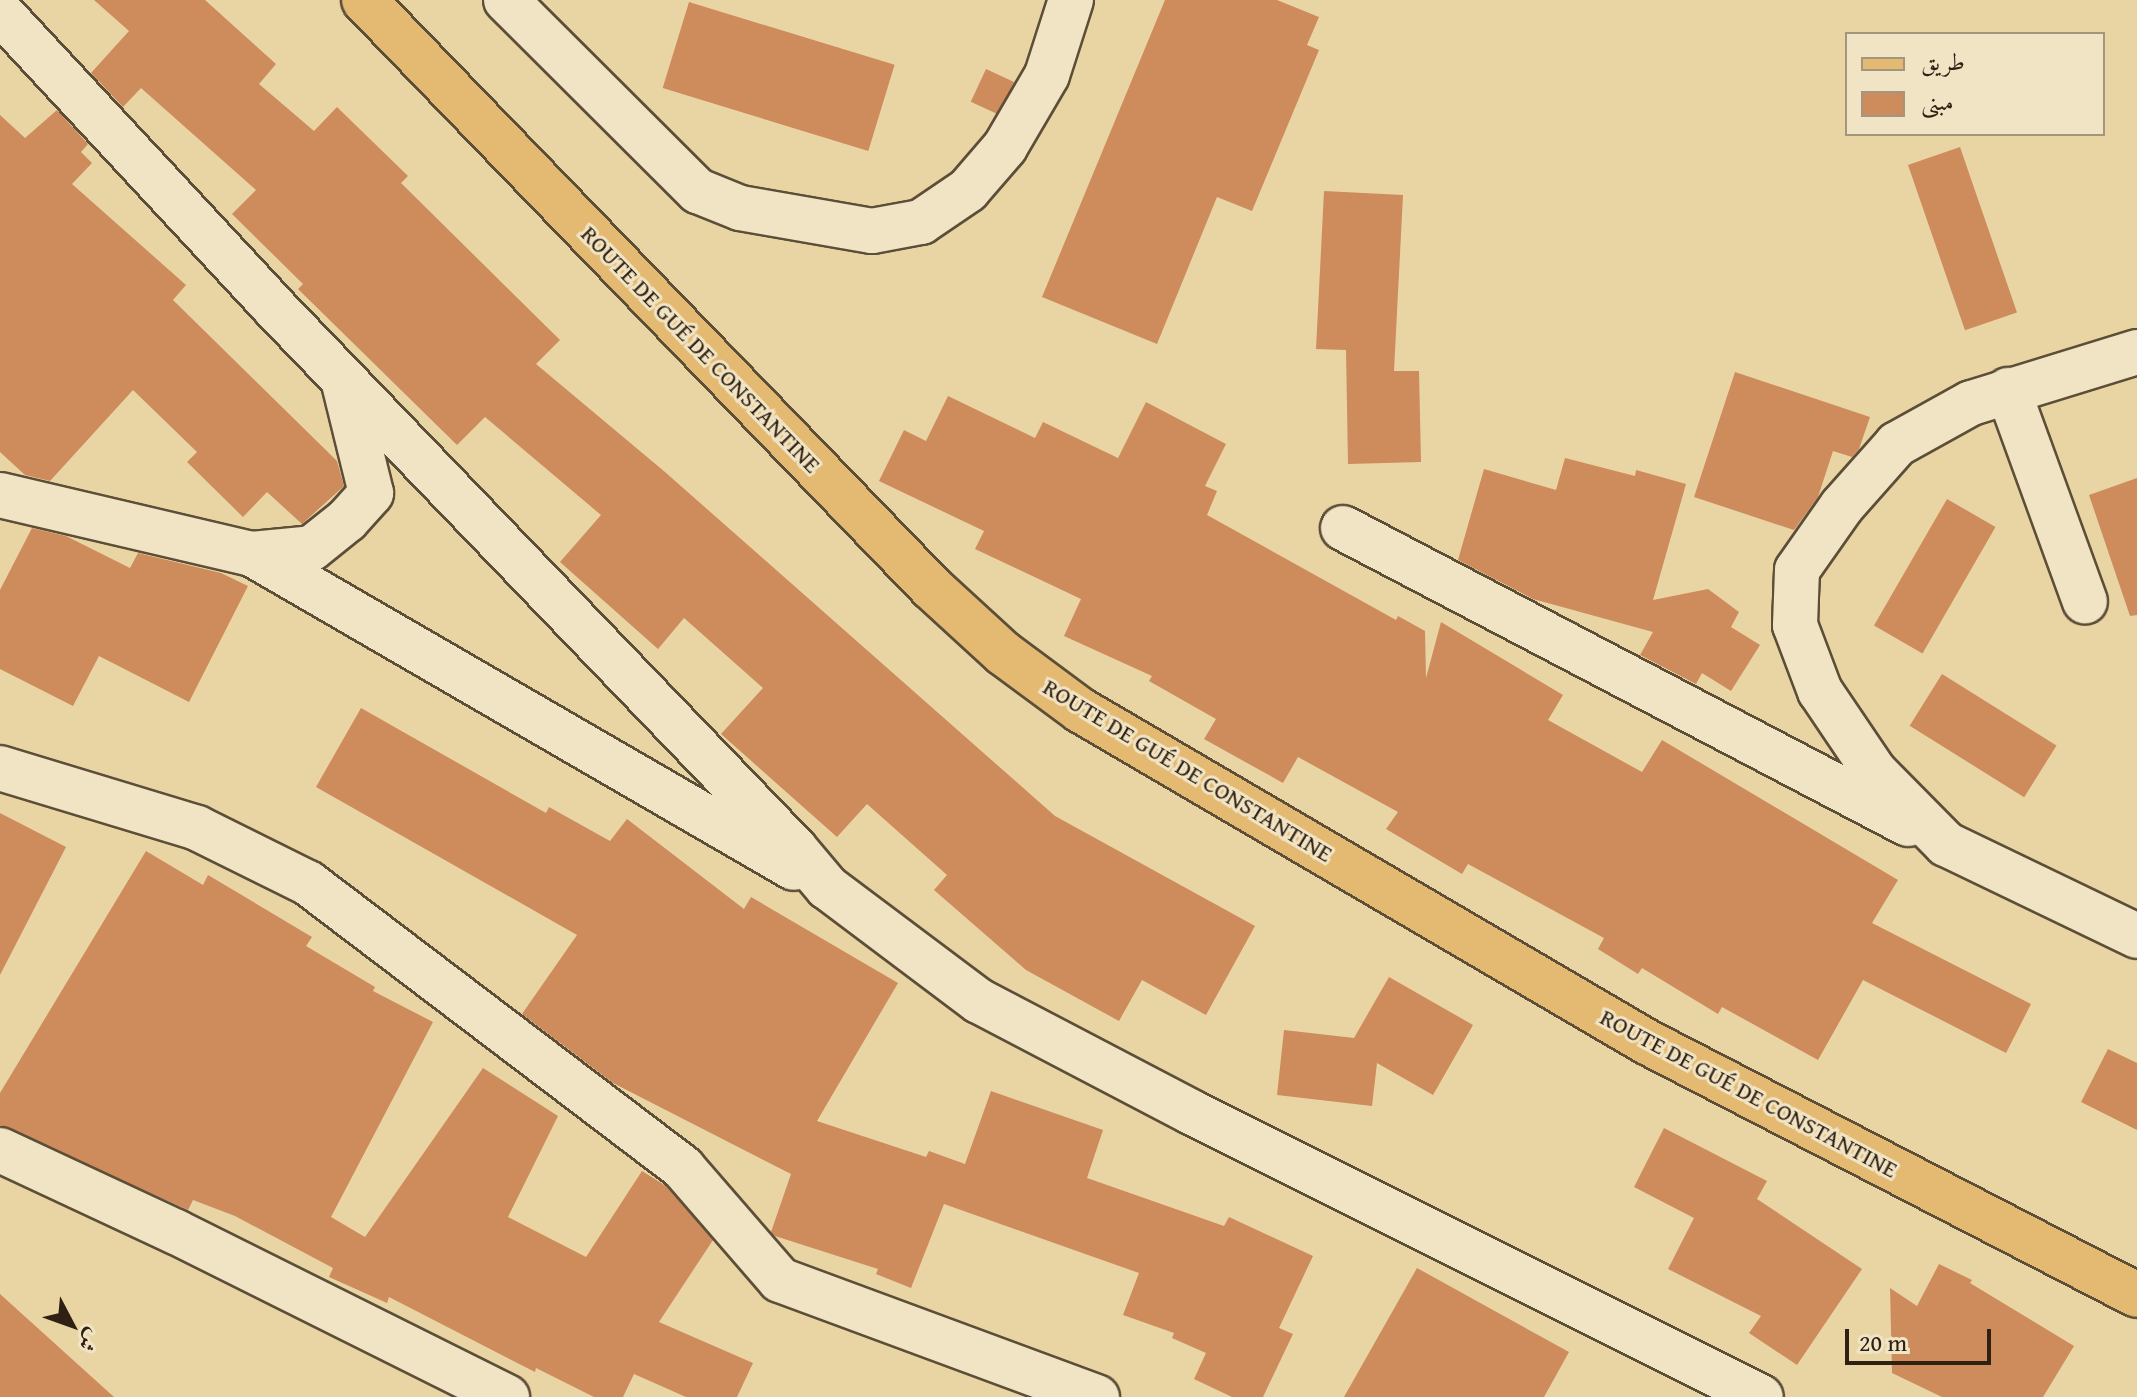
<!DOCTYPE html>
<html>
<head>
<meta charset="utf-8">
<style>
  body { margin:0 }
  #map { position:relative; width:2137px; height:1397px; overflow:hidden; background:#e9d5a4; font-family:"Gentium Book Plus",Amiri,serif }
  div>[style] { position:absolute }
  .building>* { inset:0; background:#ce8b5c; transform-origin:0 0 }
  .roads { filter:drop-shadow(2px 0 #5d4e38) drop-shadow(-2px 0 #5d4e38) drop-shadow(0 2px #5d4e38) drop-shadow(0 -2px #5d4e38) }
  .minor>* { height:44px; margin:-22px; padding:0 22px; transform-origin:22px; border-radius:22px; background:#f1e4c4 }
  .major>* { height:44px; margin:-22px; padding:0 22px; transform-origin:22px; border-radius:22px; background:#e4ba72 }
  span { translate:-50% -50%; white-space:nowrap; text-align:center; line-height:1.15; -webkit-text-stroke:6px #f1e4c4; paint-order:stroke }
  .street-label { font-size:24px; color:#2e2114 }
  .legend { position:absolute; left:1845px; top:32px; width:260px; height:104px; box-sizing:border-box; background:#f1e4c4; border:2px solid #a3967e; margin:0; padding:10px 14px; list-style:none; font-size:24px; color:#2e2114 }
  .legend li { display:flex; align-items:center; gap:16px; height:40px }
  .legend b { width:40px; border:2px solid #a3967e }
  .north { position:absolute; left:32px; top:1285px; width:80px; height:80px; -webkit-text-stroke:6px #f1e4c4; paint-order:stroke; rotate:131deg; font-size:22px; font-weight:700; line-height:32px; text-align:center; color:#2e2114 }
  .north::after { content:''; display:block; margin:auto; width:28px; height:36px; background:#2e2114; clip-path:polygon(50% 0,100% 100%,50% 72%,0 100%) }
  .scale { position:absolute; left:1845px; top:1329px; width:146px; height:36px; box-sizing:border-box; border:4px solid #2e2114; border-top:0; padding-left:10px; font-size:24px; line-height:28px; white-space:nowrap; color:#2e2114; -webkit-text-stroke:6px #f1e4c4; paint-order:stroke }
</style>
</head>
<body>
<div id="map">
  <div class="building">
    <i style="clip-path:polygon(94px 0,205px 0,276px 64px,259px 84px,314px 131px,337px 107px,408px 176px,401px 183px,560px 340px,536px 364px,665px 472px,1055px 816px,1255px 926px,1206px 1015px,1142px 980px,1119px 1021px,1026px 970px,934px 890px,947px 875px,867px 804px,837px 837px,721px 734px,763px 688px,684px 618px,658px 649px,560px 562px,601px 515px,485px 417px,457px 445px,298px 289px,303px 284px,232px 214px,256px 190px,141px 88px,123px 107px,91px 73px,129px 31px)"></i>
    <i style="clip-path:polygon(1165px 0,1277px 0,1319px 17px,1307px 45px,1319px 50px,1252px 211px,1217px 197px,1157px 344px,1042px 297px)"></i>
    <i style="left:689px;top:2px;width:215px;height:90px;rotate:17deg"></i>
    <i style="left:986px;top:69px;width:31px;height:36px;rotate:25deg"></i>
    <i style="clip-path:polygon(57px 110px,88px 144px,81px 152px,92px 163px,72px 184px,186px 285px,173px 300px,337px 461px,344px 486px,302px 524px,267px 492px,243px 517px,187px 462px,197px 452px,133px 390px,50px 481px,25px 475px,0 452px,0 115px,25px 138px)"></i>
    <i style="left:1960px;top:147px;width:175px;height:55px;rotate:71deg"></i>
    <i style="clip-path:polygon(1324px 191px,1403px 195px,1394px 371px,1419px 371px,1421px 462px,1348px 464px,1346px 350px,1316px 349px)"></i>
    <i style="clip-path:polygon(1735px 372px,1870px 417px,1859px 449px,1852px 457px,1833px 451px,1818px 497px,1794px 530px,1694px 497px)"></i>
    <i style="clip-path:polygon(948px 396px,1035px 438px,1043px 422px,1118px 458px,1146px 402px,1226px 444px,1205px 486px,1217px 491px,1207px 515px,1396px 620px,1398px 616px,1425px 631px,1426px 678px,1441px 622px,1563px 695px,1548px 720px,1642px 772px,1662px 740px,1898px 880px,1872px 923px,2031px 1004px,2006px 1053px,1863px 980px,1818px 1060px,1722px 1007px,1718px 1014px,1642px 968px,1638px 974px,1598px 949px,1604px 938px,1468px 864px,1462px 874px,1386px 829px,1398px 812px,1298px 757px,1283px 783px,1204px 739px,1216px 719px,1149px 681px,1152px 676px,1064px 636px,1081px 599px,975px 549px,984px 531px,879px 481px,904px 430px,926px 441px)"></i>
    <i style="clip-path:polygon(1565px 458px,1635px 476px,1636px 470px,1686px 484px,1653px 600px,1708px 589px,1739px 612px,1731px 627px,1760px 645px,1731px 691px,1702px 673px,1696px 684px,1640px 655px,1653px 632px,1533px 599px,1458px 560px,1484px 469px,1556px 490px)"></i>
    <i style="clip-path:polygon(2137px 478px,2137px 615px,2130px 616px,2089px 495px)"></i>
    <i style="left:1947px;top:499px;width:56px;height:146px;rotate:30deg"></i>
    <i style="clip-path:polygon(32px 528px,66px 536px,130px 568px,138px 553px,221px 573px,248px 586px,189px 702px,99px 656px,73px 706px,0 669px,0 590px)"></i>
    <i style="left:1942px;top:674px;width:135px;height:61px;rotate:32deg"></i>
    <i style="clip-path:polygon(361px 708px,546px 813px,549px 807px,610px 841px,627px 819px,744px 909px,751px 897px,898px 983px,817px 1121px,926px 1157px,929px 1151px,965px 1164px,991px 1091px,1103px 1130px,1087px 1178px,1224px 1226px,1229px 1217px,1313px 1256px,1279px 1328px,1293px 1334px,1263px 1397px,1232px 1397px,1194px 1379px,1206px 1353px,1172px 1338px,1174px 1333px,1123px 1315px,1139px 1273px,944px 1204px,911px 1288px,876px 1274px,878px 1269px,775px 1236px,771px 1232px,791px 1174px,613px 1083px,522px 1014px,577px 935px,316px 787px)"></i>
    <i style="clip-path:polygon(0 813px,66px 847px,0 975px)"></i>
    <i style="clip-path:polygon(146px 851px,203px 885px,208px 875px,312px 937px,306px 946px,375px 987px,373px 991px,433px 1022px,331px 1217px,365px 1237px,483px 1068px,558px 1116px,508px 1217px,586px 1257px,642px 1171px,666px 1186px,713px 1240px,659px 1322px,753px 1363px,737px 1397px,686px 1397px,634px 1374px,623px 1397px,594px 1397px,536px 1368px,535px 1372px,389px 1297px,387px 1303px,329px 1277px,333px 1268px,235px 1216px,193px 1200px,188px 1210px,0 1125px,0 1093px)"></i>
    <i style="clip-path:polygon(1389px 977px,1473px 1025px,1433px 1095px,1377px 1063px,1372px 1106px,1277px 1095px,1284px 1030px,1354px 1038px)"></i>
    <i style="clip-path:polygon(2108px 1049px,2137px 1063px,2137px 1130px,2081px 1102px)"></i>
    <i style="clip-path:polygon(1664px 1128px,1767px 1181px,1757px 1199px,1862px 1269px,1797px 1365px,1749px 1333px,1761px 1316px,1668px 1269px,1694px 1218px,1634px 1187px)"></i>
    <i style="clip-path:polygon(1939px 1264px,1972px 1280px,1970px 1283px,2074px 1346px,2043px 1397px,1942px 1397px,1892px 1373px,1890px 1288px,1917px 1306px)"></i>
    <i style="clip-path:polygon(1417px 1268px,1569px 1352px,1544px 1397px,1344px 1397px)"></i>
    <i style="clip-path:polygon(0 1294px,114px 1397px,0 1397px)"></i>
  </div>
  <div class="roads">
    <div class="minor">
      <i style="left:506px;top:0;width:271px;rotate:44.9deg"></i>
      <i style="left:698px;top:191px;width:45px;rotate:22deg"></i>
      <i style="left:740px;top:208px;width:134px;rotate:9.9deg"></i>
      <i style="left:872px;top:231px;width:50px;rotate:-10.4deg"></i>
      <i style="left:921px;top:222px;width:57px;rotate:-34.2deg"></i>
      <i style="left:968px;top:190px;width:57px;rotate:-49.3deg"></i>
      <i style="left:1005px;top:147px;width:83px;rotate:-59.7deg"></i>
      <i style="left:1047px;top:75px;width:79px;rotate:-72.3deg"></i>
      <i style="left:0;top:12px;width:404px;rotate:47.1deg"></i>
      <i style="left:275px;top:308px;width:750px;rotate:46.13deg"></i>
      <i style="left:795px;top:849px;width:50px;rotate:49.9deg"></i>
      <i style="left:827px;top:887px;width:190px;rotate:36.9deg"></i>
      <i style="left:979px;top:1001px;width:239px;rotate:27.6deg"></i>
      <i style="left:1191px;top:1112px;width:637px;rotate:26.57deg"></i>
      <i style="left:2137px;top:352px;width:174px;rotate:162.9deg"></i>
      <i style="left:1971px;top:403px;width:85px;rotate:151deg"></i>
      <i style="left:1897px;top:444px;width:83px;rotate:131.6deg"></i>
      <i style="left:1842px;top:506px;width:78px;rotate:125.1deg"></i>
      <i style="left:1797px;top:570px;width:55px;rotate:92.1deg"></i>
      <i style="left:1795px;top:625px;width:71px;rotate:69.3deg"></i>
      <i style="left:1820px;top:691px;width:97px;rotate:56deg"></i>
      <i style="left:1874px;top:771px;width:103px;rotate:45.4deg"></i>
      <i style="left:1946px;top:844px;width:212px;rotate:25.7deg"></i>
      <i style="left:2008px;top:390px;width:225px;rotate:70deg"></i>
      <i style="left:0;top:495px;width:259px;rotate:13.2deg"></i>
      <i style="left:252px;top:554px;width:60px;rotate:-5.7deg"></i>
      <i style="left:312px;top:548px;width:45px;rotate:-38.7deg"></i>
      <i style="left:347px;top:520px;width:36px;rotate:-48deg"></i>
      <i style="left:371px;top:493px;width:113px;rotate:-103.8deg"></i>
      <i style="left:1343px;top:528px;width:638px;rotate:27.65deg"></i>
      <i style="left:252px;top:554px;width:626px;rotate:30.09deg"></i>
      <i style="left:0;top:768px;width:206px;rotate:16.9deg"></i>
      <i style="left:197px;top:828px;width:124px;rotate:26.4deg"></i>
      <i style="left:308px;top:883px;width:471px;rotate:37.2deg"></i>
      <i style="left:683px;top:1168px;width:148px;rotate:49.1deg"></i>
      <i style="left:780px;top:1280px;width:338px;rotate:20.3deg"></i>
      <i style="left:0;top:1150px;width:194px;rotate:25deg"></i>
      <i style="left:176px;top:1232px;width:370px;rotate:26.5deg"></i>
    </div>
    <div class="major">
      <i style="left:364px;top:0;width:816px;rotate:45.99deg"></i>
      <i style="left:931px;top:587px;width:98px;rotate:42.5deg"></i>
      <i style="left:1003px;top:653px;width:96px;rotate:36.5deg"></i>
      <i style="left:1080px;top:710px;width:657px;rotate:30.35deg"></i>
      <i style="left:1647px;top:1042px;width:551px;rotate:27.31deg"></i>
    </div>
  </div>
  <div class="street-label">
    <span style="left:701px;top:349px;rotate:46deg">ROUTE DE GUÉ DE CONSTANTINE</span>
    <span style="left:1188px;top:770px;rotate:31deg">ROUTE DE GUÉ DE CONSTANTINE</span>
    <span style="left:1749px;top:1093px;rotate:28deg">ROUTE DE GUÉ DE CONSTANTINE</span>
  </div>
  <ul class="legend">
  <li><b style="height:10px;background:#e4ba72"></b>طريق</li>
  <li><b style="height:22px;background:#ce8b5c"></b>مبنى</li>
  </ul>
  <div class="north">ش</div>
  <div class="scale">20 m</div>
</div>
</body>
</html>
